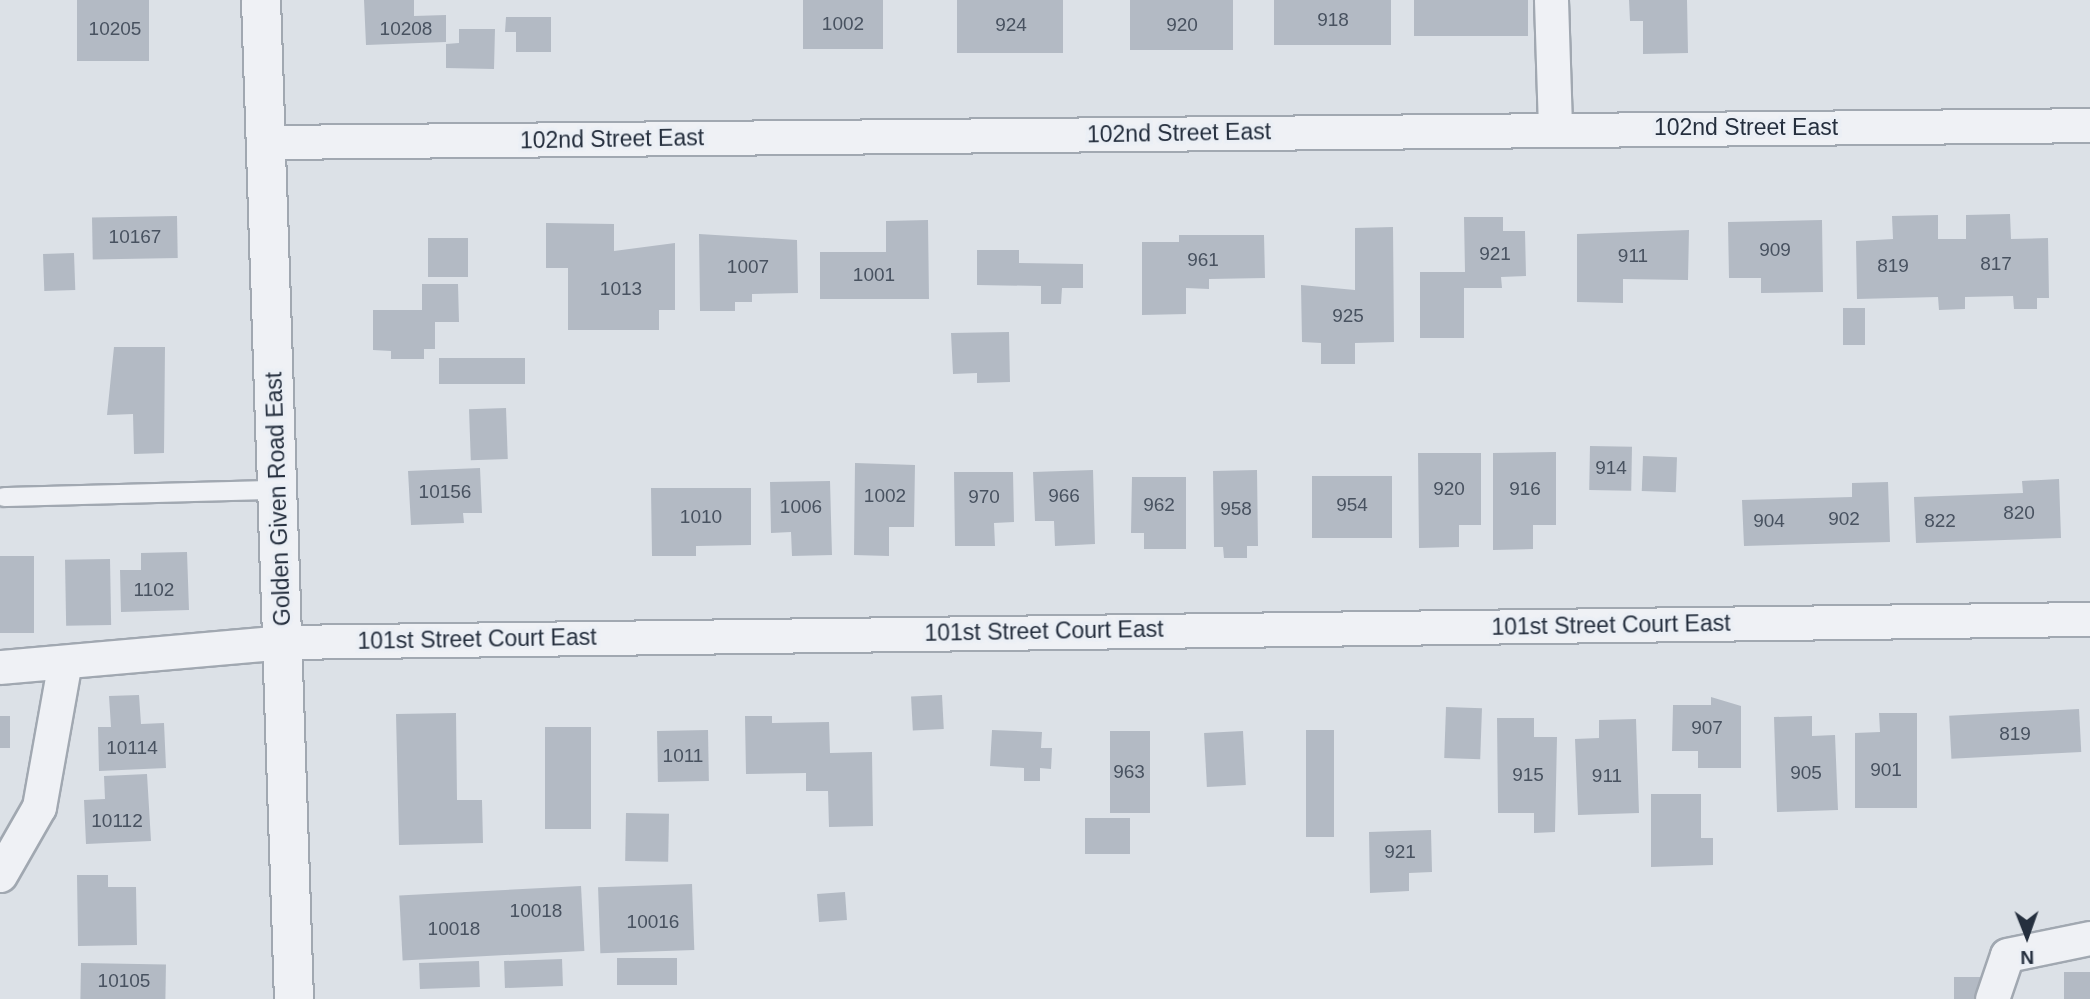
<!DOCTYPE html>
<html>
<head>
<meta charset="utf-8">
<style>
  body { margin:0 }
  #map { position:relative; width:2090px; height:999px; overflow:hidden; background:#dce1e7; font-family:Helvetica,sans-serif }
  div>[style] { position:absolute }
  .building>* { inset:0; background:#b3bac4; transform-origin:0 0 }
  .roads { filter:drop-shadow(2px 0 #a1a8b1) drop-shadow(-2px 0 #a1a8b1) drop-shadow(0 2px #a1a8b1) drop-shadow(0 -2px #a1a8b1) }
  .service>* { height:18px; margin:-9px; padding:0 9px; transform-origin:9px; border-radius:9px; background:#eff1f5 }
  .minor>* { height:33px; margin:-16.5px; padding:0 16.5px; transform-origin:16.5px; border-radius:16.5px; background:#eff1f5 }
  .tertiary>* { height:38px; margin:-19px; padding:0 19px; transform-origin:19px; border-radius:19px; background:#eff1f5 }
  span { translate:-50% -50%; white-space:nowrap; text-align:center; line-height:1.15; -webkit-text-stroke:7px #ebeff5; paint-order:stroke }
  .number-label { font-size:19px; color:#485260 }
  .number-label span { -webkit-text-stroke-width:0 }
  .street-label { font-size:23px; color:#252f3e }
  .north { position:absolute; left:1992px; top:901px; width:70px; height:70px; -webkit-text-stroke:5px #ebeff5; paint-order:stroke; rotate:179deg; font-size:19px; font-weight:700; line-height:28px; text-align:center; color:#252f3e }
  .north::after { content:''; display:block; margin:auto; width:24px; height:32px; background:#252f3e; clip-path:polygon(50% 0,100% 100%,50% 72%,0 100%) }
</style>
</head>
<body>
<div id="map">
  <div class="building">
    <i style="left:77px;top:0;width:72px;height:61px"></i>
    <i style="clip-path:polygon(364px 0,414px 0,414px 16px,446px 15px,446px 42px,366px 45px)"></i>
    <i style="left:803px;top:0;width:80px;height:49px"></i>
    <i style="left:957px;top:0;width:106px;height:53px"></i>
    <i style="left:1130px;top:0;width:103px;height:50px"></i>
    <i style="left:1274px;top:0;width:117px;height:45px"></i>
    <i style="left:1414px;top:0;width:114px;height:36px"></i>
    <i style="clip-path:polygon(1629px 0,1687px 0,1688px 53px,1643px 54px,1643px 21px,1630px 21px)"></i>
    <i style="clip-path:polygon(506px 17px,551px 17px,551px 52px,516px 52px,516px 32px,505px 32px)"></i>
    <i style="clip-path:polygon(459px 29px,495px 29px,494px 69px,446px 68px,446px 44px,459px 43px)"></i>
    <i style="clip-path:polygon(2010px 214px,2011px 239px,2048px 238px,2049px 298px,2037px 298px,2037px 309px,2014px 309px,2013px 296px,1965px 297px,1965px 309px,1939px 310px,1938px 297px,1857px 299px,1856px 241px,1893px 239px,1892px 216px,1938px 215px,1938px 239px,1966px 239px,1966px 215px)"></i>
    <i style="left:177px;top:216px;width:42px;height:85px;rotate:89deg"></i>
    <i style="clip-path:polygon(1464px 217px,1503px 217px,1503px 231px,1525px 231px,1526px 276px,1501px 277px,1502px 288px,1464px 288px,1464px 338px,1420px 338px,1420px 272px,1465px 272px)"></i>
    <i style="clip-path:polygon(928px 220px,929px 299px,820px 299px,820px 252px,886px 252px,886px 221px)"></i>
    <i style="clip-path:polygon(1822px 220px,1823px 292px,1761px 293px,1761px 278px,1729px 278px,1728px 222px)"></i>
    <i style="clip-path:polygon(546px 223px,614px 224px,614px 251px,675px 243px,675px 310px,659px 310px,659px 330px,568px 330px,568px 268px,546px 268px)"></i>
    <i style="clip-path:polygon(1393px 227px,1394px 342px,1355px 343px,1355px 364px,1321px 364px,1321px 343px,1302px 342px,1301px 285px,1355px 290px,1355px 228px)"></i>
    <i style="clip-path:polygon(1689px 230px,1688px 280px,1623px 279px,1623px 303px,1577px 302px,1577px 234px)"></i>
    <i style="clip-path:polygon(699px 234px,797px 240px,798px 293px,752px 294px,752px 302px,735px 302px,735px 311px,700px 311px)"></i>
    <i style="clip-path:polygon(1179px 235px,1264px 235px,1265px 278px,1209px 279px,1209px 289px,1186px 288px,1186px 314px,1142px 315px,1142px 242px,1179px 242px)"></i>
    <i style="left:428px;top:238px;width:40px;height:39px"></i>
    <i style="clip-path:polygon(977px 250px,1019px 250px,1019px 263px,1083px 264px,1083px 288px,1062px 288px,1061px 304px,1041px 304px,1041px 286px,977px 285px)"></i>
    <i style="left:74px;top:253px;width:37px;height:31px;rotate:88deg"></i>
    <i style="clip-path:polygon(422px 284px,458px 284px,459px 322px,435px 322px,435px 349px,424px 349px,424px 359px,391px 359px,391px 351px,373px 350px,373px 310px,422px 310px)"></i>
    <i style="left:1843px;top:308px;width:22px;height:37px"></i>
    <i style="clip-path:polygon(1009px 332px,1010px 382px,977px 383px,977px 373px,953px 374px,951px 333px)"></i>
    <i style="clip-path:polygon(114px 347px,165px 347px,164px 453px,134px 454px,133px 414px,107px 415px)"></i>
    <i style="left:439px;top:358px;width:86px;height:26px"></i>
    <i style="left:506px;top:408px;width:51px;height:37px;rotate:88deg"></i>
    <i style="left:1590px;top:446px;width:42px;height:44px;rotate:1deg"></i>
    <i style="clip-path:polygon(1556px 452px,1556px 525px,1533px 525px,1533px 549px,1493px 550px,1493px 453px)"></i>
    <i style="clip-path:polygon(1418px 453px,1481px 453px,1481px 525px,1459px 525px,1459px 547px,1419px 548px)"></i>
    <i style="left:1643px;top:456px;width:34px;height:35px;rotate:2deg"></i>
    <i style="clip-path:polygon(855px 463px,915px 465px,914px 527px,889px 527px,889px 556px,854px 555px)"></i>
    <i style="clip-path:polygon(480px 468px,482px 513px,463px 513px,464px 523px,411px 525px,408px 471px)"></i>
    <i style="clip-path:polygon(1093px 470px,1095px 544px,1055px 546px,1054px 521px,1035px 521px,1033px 472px)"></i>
    <i style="clip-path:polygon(1257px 470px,1258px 546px,1247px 546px,1247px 558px,1224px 558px,1223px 547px,1214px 547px,1213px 471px)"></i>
    <i style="clip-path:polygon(954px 472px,1013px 472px,1014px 522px,994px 523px,995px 546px,955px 546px)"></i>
    <i style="left:1392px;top:476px;width:62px;height:80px;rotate:90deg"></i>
    <i style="clip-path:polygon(1132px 477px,1186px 477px,1186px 549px,1144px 549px,1144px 533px,1131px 533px)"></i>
    <i style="clip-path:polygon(2059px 479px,2061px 538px,1916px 543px,1914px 497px,2023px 493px,2022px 481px)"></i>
    <i style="clip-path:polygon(830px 481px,832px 555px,792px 556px,791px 532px,771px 533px,770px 482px)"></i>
    <i style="clip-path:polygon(1888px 482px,1890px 542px,1744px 546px,1742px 500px,1852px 497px,1852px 483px)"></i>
    <i style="clip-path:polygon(651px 488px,751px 488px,751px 545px,696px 546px,696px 556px,652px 556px)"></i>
    <i style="clip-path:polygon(187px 552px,189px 610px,121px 612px,120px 570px,141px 570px,141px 553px)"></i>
    <i style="left:0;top:556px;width:34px;height:77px"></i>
    <i style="left:110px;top:559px;width:66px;height:45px;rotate:89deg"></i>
    <i style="clip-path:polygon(139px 695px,141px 724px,164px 723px,166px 768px,99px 771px,98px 727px,111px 727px,109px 696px)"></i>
    <i style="left:942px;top:695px;width:34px;height:31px;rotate:87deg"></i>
    <i style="clip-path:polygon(1711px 697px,1741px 706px,1741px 768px,1698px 768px,1698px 751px,1672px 751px,1673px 705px,1711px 705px)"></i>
    <i style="left:1446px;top:707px;width:36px;height:51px;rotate:2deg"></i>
    <i style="left:2079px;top:709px;width:43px;height:130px;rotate:87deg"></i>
    <i style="clip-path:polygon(456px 713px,457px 800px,482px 800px,483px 843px,399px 845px,396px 714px)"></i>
    <i style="clip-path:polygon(1879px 713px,1917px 713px,1917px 808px,1855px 808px,1855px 733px,1880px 732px)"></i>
    <i style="left:0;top:716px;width:10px;height:32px"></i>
    <i style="clip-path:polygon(745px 716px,772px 716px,772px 723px,829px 722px,830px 753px,872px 752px,873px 826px,829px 827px,828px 791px,806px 791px,806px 773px,746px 774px)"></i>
    <i style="clip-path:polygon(1812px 716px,1812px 736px,1835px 735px,1838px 810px,1777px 812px,1774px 717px)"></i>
    <i style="clip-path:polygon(1497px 718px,1534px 718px,1534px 737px,1557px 737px,1555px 832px,1534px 833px,1534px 813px,1498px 813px)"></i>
    <i style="clip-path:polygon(1636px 719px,1639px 813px,1578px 815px,1575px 739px,1599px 738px,1599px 720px)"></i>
    <i style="left:545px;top:727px;width:46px;height:102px"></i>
    <i style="left:708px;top:730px;width:51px;height:51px;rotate:89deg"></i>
    <i style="clip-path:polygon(992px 730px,1042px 732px,1041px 748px,1052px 748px,1051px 769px,1040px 768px,1040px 781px,1024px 781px,1024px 768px,990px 766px)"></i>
    <i style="left:1306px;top:730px;width:28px;height:107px"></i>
    <i style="left:1110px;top:731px;width:40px;height:82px"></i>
    <i style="left:1243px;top:731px;width:54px;height:39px;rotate:87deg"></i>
    <i style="clip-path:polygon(147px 774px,151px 841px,86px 844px,84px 800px,105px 799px,104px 776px)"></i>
    <i style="clip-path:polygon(1651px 794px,1701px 794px,1701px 838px,1713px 838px,1713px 865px,1651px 867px)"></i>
    <i style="left:626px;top:813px;width:43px;height:48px;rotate:1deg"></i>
    <i style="left:1130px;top:818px;width:36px;height:45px;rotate:90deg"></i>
    <i style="clip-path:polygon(1431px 830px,1432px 872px,1409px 873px,1409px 891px,1370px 893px,1369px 832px)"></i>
    <i style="clip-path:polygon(77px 875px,108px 875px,108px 887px,136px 887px,137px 945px,78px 946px)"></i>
    <i style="left:692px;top:884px;width:66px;height:94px;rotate:88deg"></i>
    <i style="left:581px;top:886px;width:65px;height:182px;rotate:87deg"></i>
    <i style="left:845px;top:892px;width:28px;height:28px;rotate:86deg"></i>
    <i style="left:677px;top:958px;width:27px;height:60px;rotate:90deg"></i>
    <i style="left:562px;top:959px;width:27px;height:58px;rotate:88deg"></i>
    <i style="left:479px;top:961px;width:26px;height:60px;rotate:88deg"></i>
    <i style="left:81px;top:963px;width:85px;height:36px;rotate:1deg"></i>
    <i style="left:2064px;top:972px;width:26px;height:27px"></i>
    <i style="left:1954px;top:977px;width:30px;height:22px"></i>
  </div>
  <div class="roads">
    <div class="service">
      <i style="left:4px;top:497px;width:274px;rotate:-1.5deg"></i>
    </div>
    <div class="minor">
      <i style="left:1551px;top:0;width:128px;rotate:88.2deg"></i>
      <i style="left:268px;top:142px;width:1822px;rotate:-0.53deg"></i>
      <i style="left:0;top:667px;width:284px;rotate:-5deg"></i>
      <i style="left:283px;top:642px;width:1807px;rotate:-0.73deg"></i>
      <i style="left:0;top:875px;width:78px;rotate:-60.2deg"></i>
      <i style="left:39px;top:807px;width:143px;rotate:-79.9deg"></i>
      <i style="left:1992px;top:999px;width:46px;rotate:-71.2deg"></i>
      <i style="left:2007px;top:955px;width:85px;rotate:-11.6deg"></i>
    </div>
    <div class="tertiary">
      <i style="left:261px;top:0;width:1000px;rotate:88.11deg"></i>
    </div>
  </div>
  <div class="number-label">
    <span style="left:1333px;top:20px">918</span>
    <span style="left:843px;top:24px">1002</span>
    <span style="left:1011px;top:25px">924</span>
    <span style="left:1182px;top:25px">920</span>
    <span style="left:115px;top:29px">10205</span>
    <span style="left:406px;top:29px">10208</span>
    <span style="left:135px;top:237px">10167</span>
    <span style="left:1775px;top:250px">909</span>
    <span style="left:1495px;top:254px">921</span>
    <span style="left:1633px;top:256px">911</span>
    <span style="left:1203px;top:260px">961</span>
    <span style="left:1996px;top:264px">817</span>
    <span style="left:1893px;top:266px">819</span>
    <span style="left:748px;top:267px">1007</span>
    <span style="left:874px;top:275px">1001</span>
    <span style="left:621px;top:289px">1013</span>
    <span style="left:1348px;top:316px">925</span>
    <span style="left:1611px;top:468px">914</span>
    <span style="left:1449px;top:489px">920</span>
    <span style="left:1525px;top:489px">916</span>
    <span style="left:445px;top:492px">10156</span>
    <span style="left:885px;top:496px">1002</span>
    <span style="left:1064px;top:496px">966</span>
    <span style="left:984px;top:497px">970</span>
    <span style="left:1159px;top:505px">962</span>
    <span style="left:1352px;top:505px">954</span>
    <span style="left:801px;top:507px">1006</span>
    <span style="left:1236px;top:509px">958</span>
    <span style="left:2019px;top:513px">820</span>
    <span style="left:701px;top:517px">1010</span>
    <span style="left:1844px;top:519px">902</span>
    <span style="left:1769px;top:521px">904</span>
    <span style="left:1940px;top:521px">822</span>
    <span style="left:154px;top:590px">1102</span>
    <span style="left:1707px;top:728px">907</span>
    <span style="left:2015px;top:734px">819</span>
    <span style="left:132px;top:748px">10114</span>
    <span style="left:683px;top:756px">1011</span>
    <span style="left:1886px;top:770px">901</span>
    <span style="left:1129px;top:772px">963</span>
    <span style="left:1806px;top:773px">905</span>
    <span style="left:1528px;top:775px">915</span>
    <span style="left:1607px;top:776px">911</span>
    <span style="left:117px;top:821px">10112</span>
    <span style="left:1400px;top:852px">921</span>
    <span style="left:536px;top:911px">10018</span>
    <span style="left:653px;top:922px">10016</span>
    <span style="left:454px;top:929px">10018</span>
    <span style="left:124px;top:981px">10105</span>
  </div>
  <div class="street-label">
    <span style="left:1746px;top:127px">102nd Street East</span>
    <span style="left:1179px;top:133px;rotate:-1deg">102nd Street East</span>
    <span style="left:612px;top:139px;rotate:-1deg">102nd Street East</span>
    <span style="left:278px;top:499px;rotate:-92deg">Golden Given Road East</span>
    <span style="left:1611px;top:625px;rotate:-1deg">101st Street Court East</span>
    <span style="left:1044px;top:631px;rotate:-1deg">101st Street Court East</span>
    <span style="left:477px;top:639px;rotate:-1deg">101st Street Court East</span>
  </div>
  <div class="north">N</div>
</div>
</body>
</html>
